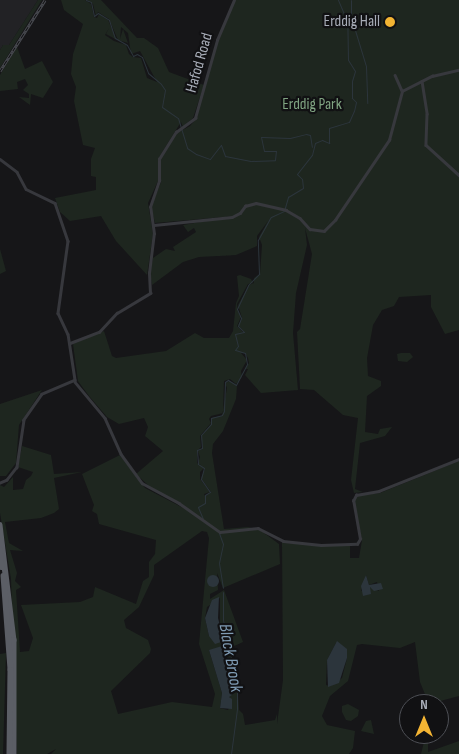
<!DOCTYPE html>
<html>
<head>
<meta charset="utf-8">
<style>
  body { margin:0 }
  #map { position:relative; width:459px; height:754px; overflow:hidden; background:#161618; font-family:"Sofia Sans Condensed",sans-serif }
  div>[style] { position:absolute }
  .built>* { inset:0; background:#222225 }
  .green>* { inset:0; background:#1e261f }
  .water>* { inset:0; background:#2c353c }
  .round { border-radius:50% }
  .stream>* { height:1px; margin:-0.5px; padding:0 0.5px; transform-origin:0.5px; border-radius:0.5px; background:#2c353c }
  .minor>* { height:2.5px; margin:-1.25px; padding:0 1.25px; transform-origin:1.25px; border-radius:1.25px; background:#37383d }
  .trunk>* { height:5.5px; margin:-2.75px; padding:0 2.75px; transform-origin:2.75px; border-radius:2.75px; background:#5b5e65 }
  .rail>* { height:3px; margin-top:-1.5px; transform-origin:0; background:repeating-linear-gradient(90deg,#111113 0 4px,#4a4c52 0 8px); box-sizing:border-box; border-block:1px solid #4a4c52 }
  .dots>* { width:14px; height:14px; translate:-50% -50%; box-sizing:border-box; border:2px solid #111113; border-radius:50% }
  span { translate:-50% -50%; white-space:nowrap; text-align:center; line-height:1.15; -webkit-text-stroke:4.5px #111113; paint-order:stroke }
  .poi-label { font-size:16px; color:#a8adb8 }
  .right { translate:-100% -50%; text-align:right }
  .street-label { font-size:16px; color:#a8adb8 }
  .park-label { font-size:16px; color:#7fa381 }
  .water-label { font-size:18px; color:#7f9bb3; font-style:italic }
  .north { position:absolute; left:399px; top:694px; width:50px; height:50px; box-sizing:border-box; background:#111113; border:1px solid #4d4f55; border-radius:50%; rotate:0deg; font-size:14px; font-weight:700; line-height:20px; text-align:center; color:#a8adb8 }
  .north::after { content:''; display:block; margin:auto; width:18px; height:22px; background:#f3b433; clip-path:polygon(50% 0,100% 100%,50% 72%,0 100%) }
</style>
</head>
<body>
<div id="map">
  <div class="built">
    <i style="clip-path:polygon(0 0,38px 0,9px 45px,3px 45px,0 50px)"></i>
  </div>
  <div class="green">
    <i style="clip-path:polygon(38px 0,42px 0,0 68px,0 50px,3px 45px,9px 45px)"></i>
    <i style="clip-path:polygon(61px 0,85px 0,91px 4px,94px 17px,97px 18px,99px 14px,108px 20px,117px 40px,106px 34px,109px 28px,105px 35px,114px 41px,126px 45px,129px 54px,133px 57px,141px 58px,147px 78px,157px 82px,140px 51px,131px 54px,128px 33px,121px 27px,120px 39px,123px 29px,128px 43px,118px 40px,109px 19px,98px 12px,96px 16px,93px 4px,87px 0,101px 0,137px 38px,144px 38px,158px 48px,169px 72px,204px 85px,193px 118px,183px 127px,181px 122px,158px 159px,158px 181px,148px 203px,153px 234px,147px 275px,116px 241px,101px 216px,70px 221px,60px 212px,55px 198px,96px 190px,96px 177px,91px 176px,91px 159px,95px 148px,83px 145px,74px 101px,76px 87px,71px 74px,73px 54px,83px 24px,64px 10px)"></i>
    <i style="clip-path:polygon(evenodd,235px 0,459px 0,459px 330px,445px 334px,431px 307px,431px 295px,399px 297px,394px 306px,382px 310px,373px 325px,367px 358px,368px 376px,381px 381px,381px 386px,367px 396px,365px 432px,378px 434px,380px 429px,392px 427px,385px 436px,360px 443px,355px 489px,363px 492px,354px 493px,351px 480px,358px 418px,343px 415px,314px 390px,300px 389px,297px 332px,300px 329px,312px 254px,305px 228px,307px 245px,296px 293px,293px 333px,298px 390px,261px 393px,245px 375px,248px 369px,245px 369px,249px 363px,248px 358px,245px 353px,241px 353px,247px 360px,241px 371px,242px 377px,236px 384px,230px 379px,224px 381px,223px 413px,211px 416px,209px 419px,211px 423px,200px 436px,201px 447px,197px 451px,197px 463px,204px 468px,200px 472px,200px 479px,210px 492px,204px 494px,205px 496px,211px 492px,201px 478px,205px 469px,198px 463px,200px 457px,198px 451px,203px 448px,201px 436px,212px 423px,211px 418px,222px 416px,227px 388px,225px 383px,230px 381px,237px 386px,236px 399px,223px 431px,213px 444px,212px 453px,224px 529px,248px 527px,260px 530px,279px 544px,280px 564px,223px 588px,217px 573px,218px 590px,210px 594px,210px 599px,224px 590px,243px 642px,230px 648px,237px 678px,239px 710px,243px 714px,245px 725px,275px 720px,277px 714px,277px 724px,283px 680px,282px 543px,350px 545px,350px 558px,359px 558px,362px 540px,354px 502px,356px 496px,380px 493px,459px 461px,459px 696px,429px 704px,420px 682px,415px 642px,400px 648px,362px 644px,357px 645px,348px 681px,330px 696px,322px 716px,327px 725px,355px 731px,353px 748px,349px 754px,51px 754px,56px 749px,47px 754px,17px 754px,11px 579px,0 513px,0 485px,4px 487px,13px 477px,13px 490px,23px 489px,26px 480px,31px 476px,33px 472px,18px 467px,22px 446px,51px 455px,54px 474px,82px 472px,54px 478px,59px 509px,54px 513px,41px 518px,5px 522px,9px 543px,23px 551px,10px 550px,17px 573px,15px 581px,21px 587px,16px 590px,20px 652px,29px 651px,33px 638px,21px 605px,80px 602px,93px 597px,95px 587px,136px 604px,143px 581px,149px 577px,149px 562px,155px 554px,156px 540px,99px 524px,97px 514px,92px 511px,94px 505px,82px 474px,120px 455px,145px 488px,191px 512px,149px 486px,136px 474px,163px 451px,145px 436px,148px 427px,144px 418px,119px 424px,107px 417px,89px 396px,78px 381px,73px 344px,104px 331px,112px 356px,116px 358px,166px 351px,195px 333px,204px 338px,229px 338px,233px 331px,236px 303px,239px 296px,237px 276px,240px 275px,251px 279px,253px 283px,248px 284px,237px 304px,238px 311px,241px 317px,237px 326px,243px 332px,239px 333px,244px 332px,238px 325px,242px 318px,238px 305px,249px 285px,254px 283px,254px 278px,260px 274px,262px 245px,259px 237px,268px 221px,257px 236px,257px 246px,236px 255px,199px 257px,183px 262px,152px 285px,150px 273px,153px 258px,166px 249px,175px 251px,173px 247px,196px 232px,194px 228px,188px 232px,183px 225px,235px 216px,155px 223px,151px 207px,161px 182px,160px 159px,177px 133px,190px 126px,196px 119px,218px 41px,235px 0,202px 531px,207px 532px,209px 538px,199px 644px,215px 694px,212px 707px,172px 702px,118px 714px,111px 691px,150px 653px,151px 649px,148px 640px,126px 628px,124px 620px,139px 607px,154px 575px,154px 565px,202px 531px,235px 0,366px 575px,369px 585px,377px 582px,379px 591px,370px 587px,361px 591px,366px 575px,235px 0,220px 598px,220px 632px,209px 636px,205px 618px,207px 607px,220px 598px,235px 0,336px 643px,347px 658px,342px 678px,330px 686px,326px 685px,327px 660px,336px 643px,235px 0,209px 650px,226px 654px,230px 675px,229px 697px,232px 700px,228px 710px,220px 708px,222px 693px,209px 650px)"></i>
    <i style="clip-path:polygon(17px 47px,25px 69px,42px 61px,53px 82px,43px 98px,31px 94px,30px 105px,19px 97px,29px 98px,29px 94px,23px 90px,28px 85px,25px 79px,17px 82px,18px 89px,0 91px,0 75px)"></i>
    <i style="clip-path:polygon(0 249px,6px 271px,0 274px)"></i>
    <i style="clip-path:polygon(401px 353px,410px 353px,413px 357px,407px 362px,398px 361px,397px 354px)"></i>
    <i style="clip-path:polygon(42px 390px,19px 425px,16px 463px,6px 476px,0 476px,0 404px)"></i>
    <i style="clip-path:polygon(6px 653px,3px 754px,0 754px,0 654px)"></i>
    <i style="clip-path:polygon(348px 704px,359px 710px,358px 716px,351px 721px,346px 720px,342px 712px,342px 706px)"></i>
    <i style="clip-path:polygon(371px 720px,374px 734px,361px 731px,366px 721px)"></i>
    <i style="clip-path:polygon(425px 738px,428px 739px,428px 752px,459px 741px,459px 754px,421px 754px)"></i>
  </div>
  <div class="water">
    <i class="round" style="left:207px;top:575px;width:12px;height:12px"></i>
    <i style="clip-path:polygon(366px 575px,369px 585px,381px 583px,383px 589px,374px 591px,370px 587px,371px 594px,363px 596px,361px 586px)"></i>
    <i style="clip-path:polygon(219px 597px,218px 618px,223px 638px,221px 642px,215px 644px,209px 636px,205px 618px,212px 600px)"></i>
    <i style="clip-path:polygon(337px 641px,347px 649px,347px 658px,339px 683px,328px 687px,327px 660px)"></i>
    <i style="clip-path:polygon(222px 646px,232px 686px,232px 695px,229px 697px,232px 699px,232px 709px,220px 708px,222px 693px,209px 650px)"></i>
  </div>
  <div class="stream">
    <i style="left:86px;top:0;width:5px;rotate:22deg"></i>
    <i style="left:91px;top:2px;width:14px;rotate:78deg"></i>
    <i style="left:94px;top:16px;width:5px;rotate:-37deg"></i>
    <i style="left:98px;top:13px;width:13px;rotate:32deg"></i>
    <i style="left:109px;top:20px;width:19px;rotate:72deg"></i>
    <i style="left:115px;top:38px;width:14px;rotate:30deg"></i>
    <i style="left:127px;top:45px;width:13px;rotate:61deg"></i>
    <i style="left:133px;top:56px;width:4px;rotate:-27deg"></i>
    <i style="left:137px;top:54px;width:6px;rotate:31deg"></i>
    <i style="left:142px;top:57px;width:17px;rotate:69deg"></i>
    <i style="left:148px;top:73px;width:17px;rotate:40deg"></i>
    <i style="left:161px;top:84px;width:7px;rotate:56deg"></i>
    <i style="left:165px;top:90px;width:17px;rotate:100deg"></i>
    <i style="left:162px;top:107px;width:19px;rotate:35deg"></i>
    <i style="left:178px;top:118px;width:31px;rotate:73deg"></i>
    <i style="left:187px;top:148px;width:11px;rotate:34deg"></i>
    <i style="left:196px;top:154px;width:15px;rotate:20deg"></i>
    <i style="left:210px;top:159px;width:18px;rotate:-52deg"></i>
    <i style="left:221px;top:145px;width:12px;rotate:70deg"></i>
    <i style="left:225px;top:156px;width:26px;rotate:11deg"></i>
    <i style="left:251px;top:161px;width:24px;rotate:-2deg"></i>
    <i style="left:275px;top:160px;width:9px;rotate:-84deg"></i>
    <i style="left:276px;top:151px;width:12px;rotate:180deg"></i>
    <i style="left:264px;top:151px;width:14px;rotate:-102deg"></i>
    <i style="left:261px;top:137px;width:29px;rotate:2deg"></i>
    <i style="left:290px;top:138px;width:16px;rotate:-14deg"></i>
    <i style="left:306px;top:134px;width:4px;rotate:14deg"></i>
    <i style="left:310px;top:135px;width:12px;rotate:81deg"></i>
    <i style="left:351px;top:0;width:17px;rotate:90deg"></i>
    <i style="left:351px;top:17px;width:51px;rotate:73deg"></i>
    <i style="left:366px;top:66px;width:37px;rotate:88deg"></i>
    <i style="left:203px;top:519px;width:13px;rotate:-113deg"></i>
    <i style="left:198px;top:507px;width:8px;rotate:-30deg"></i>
    <i style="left:205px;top:503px;width:8px;rotate:-90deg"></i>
    <i style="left:205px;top:495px;width:6px;rotate:-31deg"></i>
    <i style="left:210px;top:492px;width:16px;rotate:-125deg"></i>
    <i style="left:201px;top:479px;width:11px;rotate:-75deg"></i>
    <i style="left:204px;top:468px;width:7px;rotate:-146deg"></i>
    <i style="left:198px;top:464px;width:14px;rotate:-94deg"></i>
    <i style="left:197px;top:450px;width:5px;rotate:-22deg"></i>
    <i style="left:202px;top:448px;width:13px;rotate:-94deg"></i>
    <i style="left:201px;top:435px;width:15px;rotate:-48deg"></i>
    <i style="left:211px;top:424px;width:6px;rotate:-90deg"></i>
    <i style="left:211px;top:418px;width:11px;rotate:-15deg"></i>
    <i style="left:222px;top:415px;width:4px;rotate:-63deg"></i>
    <i style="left:224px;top:411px;width:29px;rotate:-88deg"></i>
    <i style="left:225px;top:382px;width:4px;rotate:-34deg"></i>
    <i style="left:228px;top:380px;width:9px;rotate:32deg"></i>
    <i style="left:236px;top:385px;width:24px;rotate:-62deg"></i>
    <i style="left:247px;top:364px;width:11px;rotate:-100deg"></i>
    <i style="left:245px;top:353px;width:10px;rotate:-163deg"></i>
    <i style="left:235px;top:350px;width:5px;rotate:-53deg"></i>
    <i style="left:238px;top:346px;width:12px;rotate:-104deg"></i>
    <i style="left:235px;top:334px;width:9px;rotate:-13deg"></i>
    <i style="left:244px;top:332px;width:8px;rotate:-135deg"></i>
    <i style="left:238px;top:326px;width:9px;rotate:-69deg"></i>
    <i style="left:241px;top:318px;width:10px;rotate:-114deg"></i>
    <i style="left:237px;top:309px;width:26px;rotate:-65deg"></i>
    <i style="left:248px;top:285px;width:16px;rotate:-45deg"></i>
    <i style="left:259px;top:274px;width:34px;rotate:-92deg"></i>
    <i style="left:258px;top:240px;width:26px;rotate:-61deg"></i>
    <i style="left:271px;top:217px;width:14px;rotate:-25deg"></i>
    <i style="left:284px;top:211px;width:15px;rotate:-74deg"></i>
    <i style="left:288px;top:197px;width:17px;rotate:-31deg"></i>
    <i style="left:303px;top:188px;width:9px;rotate:-96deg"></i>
    <i style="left:302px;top:179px;width:7px;rotate:-135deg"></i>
    <i style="left:297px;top:174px;width:24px;rotate:-52deg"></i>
    <i style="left:312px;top:155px;width:12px;rotate:-76deg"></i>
    <i style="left:315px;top:143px;width:8px;rotate:-23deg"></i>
    <i style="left:322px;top:140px;width:8px;rotate:23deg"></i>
    <i style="left:329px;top:143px;width:15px;rotate:-90deg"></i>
    <i style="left:329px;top:128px;width:21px;rotate:-17deg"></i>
    <i style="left:349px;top:122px;width:12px;rotate:-66deg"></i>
    <i style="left:354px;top:111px;width:9px;rotate:-77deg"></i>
    <i style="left:356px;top:102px;width:6px;rotate:-135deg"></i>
    <i style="left:352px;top:98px;width:17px;rotate:-90deg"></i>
    <i style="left:352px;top:81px;width:10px;rotate:-73deg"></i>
    <i style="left:355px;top:71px;width:13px;rotate:-122deg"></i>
    <i style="left:348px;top:60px;width:39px;rotate:-91deg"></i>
    <i style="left:347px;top:21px;width:23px;rotate:-113deg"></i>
    <i style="left:219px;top:533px;width:12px;rotate:70deg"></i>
    <i style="left:223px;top:544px;width:19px;rotate:102deg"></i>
    <i style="left:219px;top:563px;width:25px;rotate:81deg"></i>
    <i style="left:223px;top:592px;width:28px;rotate:90deg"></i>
    <i style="left:223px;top:620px;width:66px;rotate:77.8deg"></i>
    <i style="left:237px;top:685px;width:24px;rotate:90deg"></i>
    <i style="left:237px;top:709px;width:45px;rotate:97.6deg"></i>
  </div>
  <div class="minor">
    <i style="left:395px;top:75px;width:17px;rotate:66deg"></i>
    <i style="left:422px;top:81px;width:33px;rotate:81deg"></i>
    <i style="left:427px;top:114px;width:31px;rotate:92deg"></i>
    <i style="left:426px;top:145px;width:45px;rotate:42.3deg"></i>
    <i style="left:0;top:159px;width:21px;rotate:37deg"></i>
    <i style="left:17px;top:172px;width:19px;rotate:62deg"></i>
    <i style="left:26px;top:189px;width:32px;rotate:26deg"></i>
    <i style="left:55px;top:203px;width:40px;rotate:71.1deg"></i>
    <i style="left:68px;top:241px;width:73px;rotate:97.9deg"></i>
    <i style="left:58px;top:313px;width:23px;rotate:65deg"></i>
    <i style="left:68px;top:334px;width:47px;rotate:81.3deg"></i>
    <i style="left:75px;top:380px;width:36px;rotate:157deg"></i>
    <i style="left:42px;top:394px;width:32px;rotate:125deg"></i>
    <i style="left:24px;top:420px;width:48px;rotate:98.5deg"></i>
    <i style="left:17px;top:467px;width:16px;rotate:128deg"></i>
    <i style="left:7px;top:480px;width:8px;rotate:157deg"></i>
    <i style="left:154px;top:225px;width:78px;rotate:-5.9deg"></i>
    <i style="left:232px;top:217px;width:9px;rotate:-27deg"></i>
    <i style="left:240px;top:213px;width:9px;rotate:-54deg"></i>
    <i style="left:245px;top:206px;width:11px;rotate:-15deg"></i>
    <i style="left:256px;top:203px;width:31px;rotate:13deg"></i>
    <i style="left:286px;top:210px;width:16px;rotate:30deg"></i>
    <i style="left:300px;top:218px;width:15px;rotate:48deg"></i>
    <i style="left:310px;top:229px;width:14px;rotate:8deg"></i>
    <i style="left:324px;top:231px;width:16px;rotate:-45deg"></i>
    <i style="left:335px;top:220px;width:97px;rotate:-56deg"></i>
    <i style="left:389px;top:140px;width:51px;rotate:-75.1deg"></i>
    <i style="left:402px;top:91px;width:34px;rotate:-27deg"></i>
    <i style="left:432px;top:76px;width:28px;rotate:-13deg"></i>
    <i style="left:70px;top:343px;width:31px;rotate:-21deg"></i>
    <i style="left:99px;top:332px;width:26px;rotate:-47deg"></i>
    <i style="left:117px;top:313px;width:39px;rotate:-31deg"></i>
    <i style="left:150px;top:293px;width:20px;rotate:-93deg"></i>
    <i style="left:149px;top:273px;width:39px;rotate:-83deg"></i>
    <i style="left:154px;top:234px;width:27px;rotate:-98deg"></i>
    <i style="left:150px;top:207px;width:28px;rotate:-71deg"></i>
    <i style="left:159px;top:181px;width:22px;rotate:-90deg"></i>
    <i style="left:159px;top:159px;width:32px;rotate:-58deg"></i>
    <i style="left:176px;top:132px;width:24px;rotate:-36deg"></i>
    <i style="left:195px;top:118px;width:81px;rotate:-74.2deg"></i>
    <i style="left:217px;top:40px;width:43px;rotate:-67deg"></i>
    <i style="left:75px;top:382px;width:47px;rotate:50.2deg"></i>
    <i style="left:105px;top:418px;width:39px;rotate:66deg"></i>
    <i style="left:121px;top:454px;width:36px;rotate:54deg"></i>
    <i style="left:142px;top:483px;width:42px;rotate:28.4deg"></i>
    <i style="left:179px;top:503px;width:50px;rotate:35.3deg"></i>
    <i style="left:220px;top:532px;width:38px;rotate:-6deg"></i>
    <i style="left:258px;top:528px;width:28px;rotate:27deg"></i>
    <i style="left:283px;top:541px;width:38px;rotate:6deg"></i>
    <i style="left:321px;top:545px;width:36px;rotate:-2deg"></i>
    <i style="left:357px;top:544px;width:6px;rotate:-59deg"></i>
    <i style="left:360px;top:539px;width:39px;rotate:-100deg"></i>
    <i style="left:353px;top:501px;width:7px;rotate:-63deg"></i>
    <i style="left:356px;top:495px;width:23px;rotate:-10deg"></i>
    <i style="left:379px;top:491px;width:86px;rotate:-21.8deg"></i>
  </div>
  <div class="trunk">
    <i style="left:0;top:525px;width:116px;rotate:83.1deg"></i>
    <i style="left:14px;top:640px;width:114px;rotate:90deg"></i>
    <i style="left:0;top:549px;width:18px;rotate:84deg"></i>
    <i style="left:4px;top:576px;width:94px;rotate:85.7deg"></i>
    <i style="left:11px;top:670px;width:84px;rotate:90.7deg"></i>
  </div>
  <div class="rail">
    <i style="left:0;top:71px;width:84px;rotate:-57.6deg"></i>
  </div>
  <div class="dots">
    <i style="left:390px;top:22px;background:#f3b433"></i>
  </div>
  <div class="poi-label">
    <span class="right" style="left:380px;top:22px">Erddig Hall</span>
  </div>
  <div class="street-label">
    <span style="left:200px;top:63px;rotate:-74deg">Hafod Road</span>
  </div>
  <div class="park-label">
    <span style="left:312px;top:105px">Erddig Park</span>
  </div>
  <div class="water-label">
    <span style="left:230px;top:658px;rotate:80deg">Black Brook</span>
  </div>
  <div class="north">N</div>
</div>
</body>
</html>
